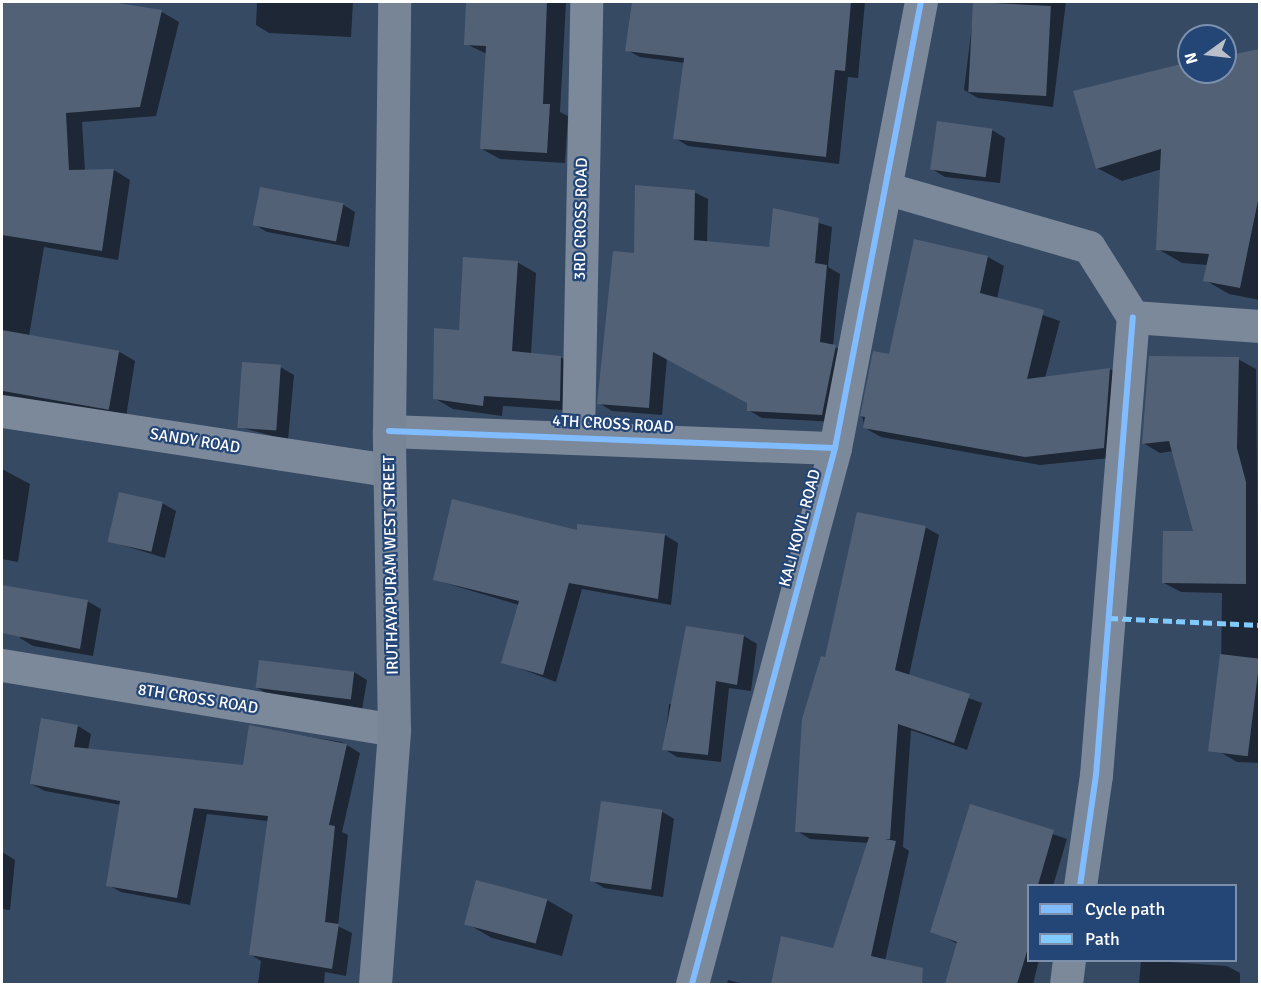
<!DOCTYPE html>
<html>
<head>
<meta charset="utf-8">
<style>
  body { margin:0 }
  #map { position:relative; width:1261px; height:986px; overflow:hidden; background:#374a64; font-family:Signika,sans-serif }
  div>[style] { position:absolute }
  .shadow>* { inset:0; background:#0007 }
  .building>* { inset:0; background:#526176; transform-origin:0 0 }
  .minor>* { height:33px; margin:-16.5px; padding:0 16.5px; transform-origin:16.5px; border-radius:16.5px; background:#7b899b }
  .tertiary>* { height:33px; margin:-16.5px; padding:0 16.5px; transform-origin:16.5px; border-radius:16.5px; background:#7b899b }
  .secondary>* { height:33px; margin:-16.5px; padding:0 16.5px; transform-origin:16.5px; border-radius:16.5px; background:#778597 }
  .quiet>* { height:4.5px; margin-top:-2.25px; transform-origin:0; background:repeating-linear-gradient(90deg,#80caff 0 9px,transparent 0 13.5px) }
  .cycleway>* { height:6px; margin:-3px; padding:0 3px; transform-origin:3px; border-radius:3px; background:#80bcff }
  span { translate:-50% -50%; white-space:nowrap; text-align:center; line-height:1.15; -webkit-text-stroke:4.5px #244677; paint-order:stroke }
  .street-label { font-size:16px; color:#fff }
  .frame { position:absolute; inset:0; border:3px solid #fff; pointer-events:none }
  .legend { position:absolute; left:1027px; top:884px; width:210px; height:78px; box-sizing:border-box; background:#244677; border:2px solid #7c90ad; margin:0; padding:8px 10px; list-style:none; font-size:18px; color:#fff }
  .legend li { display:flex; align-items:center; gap:12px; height:30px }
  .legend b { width:30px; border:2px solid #7c90ad }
  .north { position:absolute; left:1177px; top:24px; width:60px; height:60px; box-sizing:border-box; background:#244677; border:2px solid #7c90ad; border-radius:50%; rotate:255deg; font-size:16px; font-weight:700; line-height:24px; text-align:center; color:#fff }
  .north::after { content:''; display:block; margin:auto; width:21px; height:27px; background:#b9c0c9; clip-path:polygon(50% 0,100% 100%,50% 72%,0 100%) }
</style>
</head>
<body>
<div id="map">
  <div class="shadow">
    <i style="clip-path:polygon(2px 2px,105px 2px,162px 12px,179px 22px,156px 116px,82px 122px,85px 171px,114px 170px,130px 180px,118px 260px,44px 247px,29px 336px,118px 351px,135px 361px,126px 417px,2px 404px)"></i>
    <i style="clip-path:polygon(257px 2px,353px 2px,351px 37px,269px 33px,256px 25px)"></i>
    <i style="clip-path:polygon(467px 2px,566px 2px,560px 112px,568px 116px,565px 163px,500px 159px,482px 149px,487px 54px,466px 44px)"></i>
    <i style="clip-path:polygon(633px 2px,865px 2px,858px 78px,848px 77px,839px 164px,688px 146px,675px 138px,685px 63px,640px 57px,627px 50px)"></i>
    <i style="clip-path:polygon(975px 2px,1066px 2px,1053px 107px,978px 98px,964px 90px)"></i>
    <i style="clip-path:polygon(1260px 51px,1260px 300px,1229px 294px,1205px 280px,1208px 265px,1182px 263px,1158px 249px,1162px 169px,1122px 181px,1097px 168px,1075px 92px,1189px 64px,1189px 72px,1225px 72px,1225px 57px)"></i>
    <i style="clip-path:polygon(992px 130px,1005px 138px,1000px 183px,945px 177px,932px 169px)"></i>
    <i style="clip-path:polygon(694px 192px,708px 199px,707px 243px,770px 249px,774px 209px,832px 227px,828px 267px,840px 274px,833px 346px,849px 354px,836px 422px,762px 418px,748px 410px,749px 402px,667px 358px,662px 415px,612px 411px,599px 403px,636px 255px)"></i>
    <i style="clip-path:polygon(342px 204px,355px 212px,349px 247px,267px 232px,254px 224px)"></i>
    <i style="clip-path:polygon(915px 241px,988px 257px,1004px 266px,997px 299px,1060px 321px,1045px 378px,1110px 369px,1126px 379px,1120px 457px,1040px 465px,881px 437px,865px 428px,862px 416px,890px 355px)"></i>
    <i style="clip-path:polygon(517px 262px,536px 273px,531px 354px,560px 357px,579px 368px,578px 411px,503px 406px,502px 416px,453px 409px,434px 398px,460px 331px)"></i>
    <i style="clip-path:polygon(1238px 359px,1256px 369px,1260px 763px,1237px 762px,1220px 752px,1222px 593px,1181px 592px,1164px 583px,1195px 533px,1174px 451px,1160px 453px,1143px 443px)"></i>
    <i style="clip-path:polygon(280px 367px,294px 375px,288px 440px,239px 427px)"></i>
    <i style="clip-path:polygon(2px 469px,30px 484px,18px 562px,2px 559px)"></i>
    <i style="clip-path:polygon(162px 503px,176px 511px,165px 558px,109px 541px)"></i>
    <i style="clip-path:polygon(925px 527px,939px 535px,909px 676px,982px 703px,967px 750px,911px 730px,903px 847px,909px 851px,880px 984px,773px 984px,783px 938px,834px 949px,869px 843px,810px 839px,797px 831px,826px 659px)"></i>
    <i style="clip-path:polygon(578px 532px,665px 535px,678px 543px,671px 605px,582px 589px,556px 682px,503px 662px,519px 605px,435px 580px)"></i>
    <i style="clip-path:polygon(28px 591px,87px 601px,101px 609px,93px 656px,33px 646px,20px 638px)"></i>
    <i style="clip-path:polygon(744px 636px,757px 644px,751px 691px,729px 688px,721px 762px,677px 757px,664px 749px,669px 704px,675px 705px)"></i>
    <i style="clip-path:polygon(260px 661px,354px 672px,367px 680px,362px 710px,269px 695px,256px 687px)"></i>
    <i style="clip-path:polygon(78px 726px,91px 734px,88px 750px,244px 767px,250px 727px,342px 742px,360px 753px,342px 832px,348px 835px,338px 926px,352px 933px,346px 976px,325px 972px,324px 984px,258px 984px,261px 961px,251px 955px,268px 821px,207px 814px,190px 905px,121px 892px,108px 885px,121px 805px,45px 791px,31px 784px)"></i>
    <i style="clip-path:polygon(971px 806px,1067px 839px,1053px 886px,1028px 886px,1028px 960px,1039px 960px,1033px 984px,946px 984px,958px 944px,932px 931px)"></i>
    <i style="clip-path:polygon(661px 811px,674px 819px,663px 897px,604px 888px,591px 880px)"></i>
    <i style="clip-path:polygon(2px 852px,15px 860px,10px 910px,2px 909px)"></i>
    <i style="clip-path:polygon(547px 900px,573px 915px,562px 956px,492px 938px,466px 923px)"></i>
    <i style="clip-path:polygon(1141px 960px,1227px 966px,1240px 973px,1240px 984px,1139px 984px)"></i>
    <i style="clip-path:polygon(728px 980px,743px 984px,727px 984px)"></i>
  </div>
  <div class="building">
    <i style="clip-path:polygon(2px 2px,112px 2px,162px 10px,140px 107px,66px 113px,69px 170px,114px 169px,102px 251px,2px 235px)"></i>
    <i style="clip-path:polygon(466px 2px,547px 2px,543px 104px,550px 104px,547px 153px,480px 149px,486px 46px,464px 45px)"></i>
    <i style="clip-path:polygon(632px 2px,851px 2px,845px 71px,835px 70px,826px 157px,673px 139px,684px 58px,625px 51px)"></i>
    <i style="left:973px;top:2px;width:78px;height:90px;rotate:3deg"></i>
    <i style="clip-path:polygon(1260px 49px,1260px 191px,1240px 288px,1203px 281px,1209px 254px,1156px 250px,1161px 149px,1096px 169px,1073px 91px,1189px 62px,1189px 72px,1225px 72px,1225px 56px)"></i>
    <i style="left:937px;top:121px;width:56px;height:49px;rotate:8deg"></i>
    <i style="clip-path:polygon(635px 185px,695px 190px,694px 240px,769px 247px,773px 208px,819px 218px,815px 263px,827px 265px,820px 342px,836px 345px,822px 415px,747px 411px,747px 403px,653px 352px,649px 408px,597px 404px,613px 251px,634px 253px)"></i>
    <i style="left:260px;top:187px;width:85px;height:39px;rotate:11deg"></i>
    <i style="clip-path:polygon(914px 239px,988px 256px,980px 293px,1044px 310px,1027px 379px,1110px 368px,1104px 448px,1025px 457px,863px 428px,865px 417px,860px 416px,873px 351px,889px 354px)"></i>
    <i style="clip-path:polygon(463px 257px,518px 261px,512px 351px,561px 356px,560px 401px,484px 396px,483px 406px,433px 399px,434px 328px,459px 330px)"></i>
    <i style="left:2px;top:330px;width:119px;height:60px;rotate:10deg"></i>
    <i style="clip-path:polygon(1149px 356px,1239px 357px,1237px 448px,1246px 482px,1246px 584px,1162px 583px,1163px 531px,1193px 531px,1169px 441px,1142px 444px)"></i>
    <i style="left:242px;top:362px;width:39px;height:66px;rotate:4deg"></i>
    <i style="left:119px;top:492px;width:45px;height:51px;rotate:13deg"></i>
    <i style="clip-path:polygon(452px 499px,577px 530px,577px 524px,665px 534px,658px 599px,569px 583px,543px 675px,501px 663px,519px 601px,433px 580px)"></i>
    <i style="clip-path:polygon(857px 512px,926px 526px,895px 670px,970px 694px,954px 743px,898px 724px,890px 839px,885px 839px,896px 841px,871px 956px,923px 968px,922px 984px,771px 984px,781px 936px,833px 948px,869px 837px,795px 832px,802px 719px,821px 656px,825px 657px)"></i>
    <i style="clip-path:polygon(2px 585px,88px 600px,80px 649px,2px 633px)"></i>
    <i style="clip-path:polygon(686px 626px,744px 635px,737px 685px,716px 681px,708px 755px,662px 750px)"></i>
    <i style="left:1220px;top:654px;width:40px;height:98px;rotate:7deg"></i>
    <i style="left:259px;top:660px;width:96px;height:28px;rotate:7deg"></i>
    <i style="clip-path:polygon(41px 718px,78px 725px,74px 747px,243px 765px,249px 725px,347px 744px,329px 825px,335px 826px,325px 922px,339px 924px,332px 969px,249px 955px,268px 816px,194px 808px,177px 898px,106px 886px,120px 801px,30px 784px)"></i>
    <i style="left:601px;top:801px;width:62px;height:81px;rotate:8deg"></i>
    <i style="clip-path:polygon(970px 804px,1054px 830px,1038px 885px,1029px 885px,1029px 945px,1017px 984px,945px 984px,957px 942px,930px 932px)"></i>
    <i style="left:476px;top:880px;width:74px;height:46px;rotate:15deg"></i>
  </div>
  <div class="minor">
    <i style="left:885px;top:188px;width:212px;rotate:16.1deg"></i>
    <i style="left:1089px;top:247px;width:83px;rotate:57.8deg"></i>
    <i style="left:1133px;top:317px;width:127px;rotate:4.1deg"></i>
    <i style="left:2px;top:411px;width:391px;rotate:8.7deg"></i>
    <i style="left:389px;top:431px;width:446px;rotate:2.2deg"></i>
    <i style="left:578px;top:436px;width:434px;rotate:-88.9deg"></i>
    <i style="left:2px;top:665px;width:397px;rotate:9.4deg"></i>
    <i style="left:1080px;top:886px;width:112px;rotate:-81.8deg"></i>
    <i style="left:1096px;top:775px;width:459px;rotate:-85.4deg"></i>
    <i style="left:1066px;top:984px;width:24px;rotate:-83deg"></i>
  </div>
  <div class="tertiary">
    <i style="left:692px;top:984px;width:555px;rotate:-75.06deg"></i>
    <i style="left:835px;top:448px;width:454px;rotate:-79.1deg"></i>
  </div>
  <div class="secondary">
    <i style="left:375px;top:984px;width:255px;rotate:-85.7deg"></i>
    <i style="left:394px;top:730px;width:299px;rotate:-91deg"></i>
    <i style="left:389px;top:431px;width:429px;rotate:-89.3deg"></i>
  </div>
  <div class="quiet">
    <i style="left:1109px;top:618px;width:151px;rotate:2.7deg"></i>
  </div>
  <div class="cycleway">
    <i style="left:389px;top:431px;width:446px;rotate:2.2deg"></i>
    <i style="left:1080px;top:886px;width:112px;rotate:-81.8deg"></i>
    <i style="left:1096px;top:775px;width:459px;rotate:-85.4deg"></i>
    <i style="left:692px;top:984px;width:555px;rotate:-75.06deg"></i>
    <i style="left:835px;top:448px;width:454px;rotate:-79.1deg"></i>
  </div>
  <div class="street-label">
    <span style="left:581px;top:219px;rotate:-89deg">3RD CROSS ROAD</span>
    <span style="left:613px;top:424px;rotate:3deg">4TH CROSS ROAD</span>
    <span style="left:195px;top:441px;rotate:9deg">SANDY ROAD</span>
    <span style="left:800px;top:528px;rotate:-75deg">KALI KOVIL ROAD</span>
    <span style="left:391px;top:565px;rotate:-91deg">IRUTHAYAPURAM WEST STREET</span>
    <span style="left:198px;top:699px;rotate:9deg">8TH CROSS ROAD</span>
  </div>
  <div class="frame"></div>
  <ul class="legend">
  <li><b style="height:8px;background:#80bcff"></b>Cycle path</li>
  <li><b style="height:8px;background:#80caff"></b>Path</li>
  </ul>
  <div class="north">N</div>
</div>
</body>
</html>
